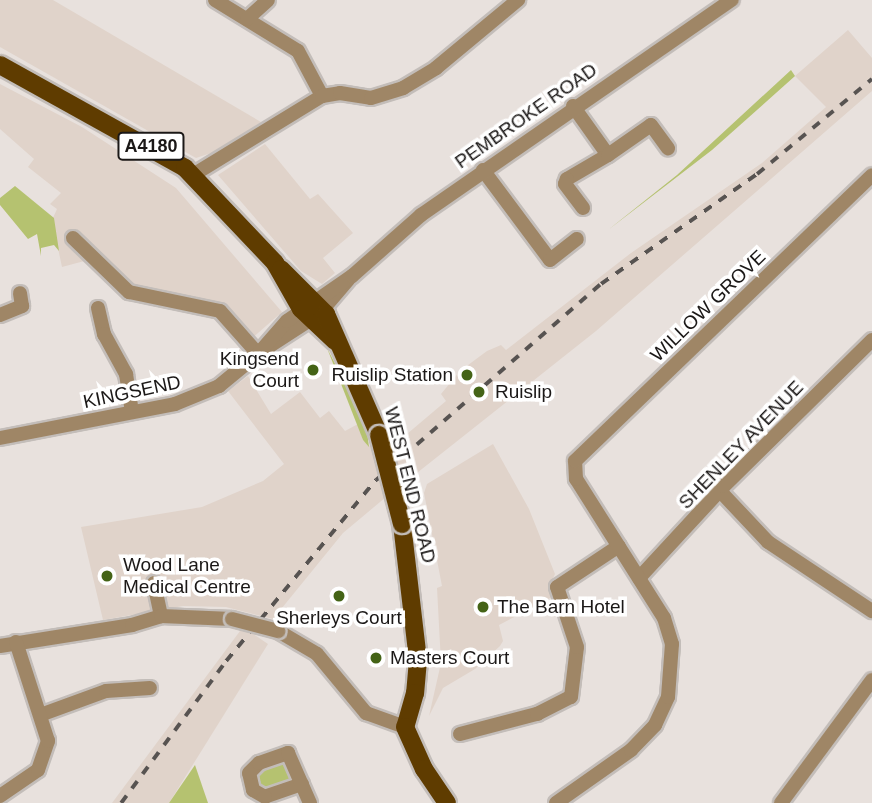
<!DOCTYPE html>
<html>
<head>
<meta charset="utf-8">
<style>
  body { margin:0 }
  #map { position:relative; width:872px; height:803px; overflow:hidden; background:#e8e1dd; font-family:Helvetica,sans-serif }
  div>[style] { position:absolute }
  .built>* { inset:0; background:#e0d3ca }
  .green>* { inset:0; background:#b5c270 }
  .roads { filter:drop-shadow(2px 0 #c3bdb9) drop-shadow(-2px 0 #c3bdb9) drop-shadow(0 2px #c3bdb9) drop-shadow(0 -2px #c3bdb9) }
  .minor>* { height:14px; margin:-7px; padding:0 7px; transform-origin:7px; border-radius:7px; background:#9f8666 }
  .major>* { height:18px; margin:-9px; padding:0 9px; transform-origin:9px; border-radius:9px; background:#5f3c00 }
  .rail>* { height:3.5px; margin-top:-1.75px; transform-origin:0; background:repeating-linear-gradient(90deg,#575351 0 9px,transparent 0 18px) }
  .bridges { filter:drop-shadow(2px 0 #c3bdb9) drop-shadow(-2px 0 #c3bdb9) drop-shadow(0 2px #c3bdb9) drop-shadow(0 -2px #c3bdb9) }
  .minor-bridge>* { height:14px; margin:-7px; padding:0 7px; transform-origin:7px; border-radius:7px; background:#9f8666 }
  .major-bridge>* { height:18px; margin:-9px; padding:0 9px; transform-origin:9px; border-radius:9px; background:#5f3c00 }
  .dots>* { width:19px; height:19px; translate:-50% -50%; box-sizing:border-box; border:4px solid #fff; border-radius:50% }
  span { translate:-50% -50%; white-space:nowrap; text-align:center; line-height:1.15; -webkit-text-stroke:7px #fff; paint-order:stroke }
  .shield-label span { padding:2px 5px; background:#fff; border:2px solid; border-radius:5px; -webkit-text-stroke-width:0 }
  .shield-label { font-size:18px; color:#1b1817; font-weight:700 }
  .street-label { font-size:19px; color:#1b1817 }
  .poi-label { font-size:19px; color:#1b1817 }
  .right { translate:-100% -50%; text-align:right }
  .left { translate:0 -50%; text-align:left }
</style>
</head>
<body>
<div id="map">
  <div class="built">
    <i style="clip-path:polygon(0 0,53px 0,261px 122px,217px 151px,196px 158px,0 47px)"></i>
    <i style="clip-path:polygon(848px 30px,872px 58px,872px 91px,596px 331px,403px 484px,395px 453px,410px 439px,407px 434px,446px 401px,441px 394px,460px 371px,487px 351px,501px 345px,506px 350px,631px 253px,762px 163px,826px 107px,795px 76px)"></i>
    <i style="clip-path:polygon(0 84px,82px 127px,176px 188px,282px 312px,251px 339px,213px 302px,135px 290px,88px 260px,62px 267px,52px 220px,57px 209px,50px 204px,61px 193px,28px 167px,34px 159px,0 129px)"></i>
    <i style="clip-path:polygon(265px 144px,310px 199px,318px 194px,353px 233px,323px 258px,335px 273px,322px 284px,301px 271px,218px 175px)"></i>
    <i style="clip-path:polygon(248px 376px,271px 414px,300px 392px,320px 418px,329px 411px,345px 431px,358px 424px,363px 440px,374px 450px,386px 497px,343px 533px,273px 619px,226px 607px,183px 606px,103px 620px,81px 527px,202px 507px,263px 481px,284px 464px,228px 391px)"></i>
    <i style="clip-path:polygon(493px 444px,529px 509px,555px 574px,549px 587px,552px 597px,499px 625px,503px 641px,500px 646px,475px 669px,443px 688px,429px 716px,441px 663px,437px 588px,442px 586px,424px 493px,427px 484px)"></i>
    <i style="clip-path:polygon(243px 627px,268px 644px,169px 803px,112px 803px)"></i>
  </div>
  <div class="green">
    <i style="clip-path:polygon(791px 70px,795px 76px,712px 150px,608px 230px,677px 175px)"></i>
    <i style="clip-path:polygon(15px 186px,54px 218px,59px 251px,54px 245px,41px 248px,41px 256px,37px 234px,28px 239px,0 205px,0 198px)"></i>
    <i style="clip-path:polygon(327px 348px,366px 424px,369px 447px,363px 440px)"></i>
    <i style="clip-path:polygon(288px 753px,302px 784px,265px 797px,249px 773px)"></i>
    <i style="clip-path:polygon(195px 765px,208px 803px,169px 803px)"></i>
  </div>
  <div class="roads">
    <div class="minor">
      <i style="left:215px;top:0;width:97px;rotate:31.6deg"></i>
      <i style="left:298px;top:51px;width:51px;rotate:61.9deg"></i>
      <i style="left:247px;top:19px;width:28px;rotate:-42deg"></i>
      <i style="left:573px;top:106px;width:60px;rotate:54.5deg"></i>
      <i style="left:608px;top:155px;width:48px;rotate:149.7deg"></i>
      <i style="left:567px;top:179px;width:5px;rotate:112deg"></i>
      <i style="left:565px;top:184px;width:30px;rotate:53deg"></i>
      <i style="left:608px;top:155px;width:52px;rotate:-34.9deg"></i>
      <i style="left:651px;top:125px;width:29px;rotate:54deg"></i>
      <i style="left:483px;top:170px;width:112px;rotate:53.3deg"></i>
      <i style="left:550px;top:260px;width:34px;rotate:-38deg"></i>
      <i style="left:193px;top:175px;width:151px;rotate:-31.5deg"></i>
      <i style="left:322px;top:96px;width:18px;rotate:-9deg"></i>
      <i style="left:340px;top:93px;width:31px;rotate:9deg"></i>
      <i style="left:371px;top:98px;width:34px;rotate:-17deg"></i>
      <i style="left:403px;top:88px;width:39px;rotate:-31deg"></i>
      <i style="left:436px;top:68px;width:107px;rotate:-39.7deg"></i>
      <i style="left:73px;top:238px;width:78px;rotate:44deg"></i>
      <i style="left:129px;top:292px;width:93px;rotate:11.8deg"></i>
      <i style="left:220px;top:311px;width:57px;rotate:48.5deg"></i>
      <i style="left:98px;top:308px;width:27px;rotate:77deg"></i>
      <i style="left:104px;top:334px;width:46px;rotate:61.2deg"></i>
      <i style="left:126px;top:374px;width:38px;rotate:81deg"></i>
      <i style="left:0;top:315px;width:24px;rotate:-22deg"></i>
      <i style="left:22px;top:306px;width:13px;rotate:-99deg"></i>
      <i style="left:268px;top:347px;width:61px;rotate:-32.9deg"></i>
      <i style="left:319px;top:314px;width:45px;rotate:-49.5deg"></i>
      <i style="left:0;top:438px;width:178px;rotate:-11deg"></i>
      <i style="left:175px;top:404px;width:48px;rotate:-22.2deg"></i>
      <i style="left:219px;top:386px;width:50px;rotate:-39.4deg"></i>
      <i style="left:258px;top:354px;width:44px;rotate:-48.7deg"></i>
      <i style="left:287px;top:321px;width:79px;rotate:-34.7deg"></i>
      <i style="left:352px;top:276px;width:92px;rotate:-41.5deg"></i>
      <i style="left:421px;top:215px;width:378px;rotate:-34.7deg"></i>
      <i style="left:720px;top:491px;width:70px;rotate:46.7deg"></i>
      <i style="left:768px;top:542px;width:125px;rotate:33.6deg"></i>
      <i style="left:639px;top:578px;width:125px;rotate:-47.3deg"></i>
      <i style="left:724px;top:486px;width:208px;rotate:-44.6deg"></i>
      <i style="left:154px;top:583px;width:34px;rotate:78deg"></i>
      <i style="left:278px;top:631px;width:45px;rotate:30.5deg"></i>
      <i style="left:317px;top:654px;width:77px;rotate:50.3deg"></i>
      <i style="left:366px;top:713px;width:41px;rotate:19.7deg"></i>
      <i style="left:0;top:646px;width:134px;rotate:-9deg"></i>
      <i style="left:132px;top:625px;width:30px;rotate:-17deg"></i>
      <i style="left:161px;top:616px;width:71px;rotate:2.4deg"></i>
      <i style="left:43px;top:714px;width:67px;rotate:-20.1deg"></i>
      <i style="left:106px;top:691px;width:44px;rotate:-3.9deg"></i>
      <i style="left:460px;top:734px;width:80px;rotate:-14.6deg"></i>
      <i style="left:537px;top:714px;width:38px;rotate:-27deg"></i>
      <i style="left:571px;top:697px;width:50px;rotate:-83.2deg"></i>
      <i style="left:577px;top:647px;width:63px;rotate:-108.4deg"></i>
      <i style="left:557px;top:587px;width:74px;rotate:-33.5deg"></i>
      <i style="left:302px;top:784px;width:39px;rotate:161deg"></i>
      <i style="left:265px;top:797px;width:14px;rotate:-150deg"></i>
      <i style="left:253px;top:790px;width:17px;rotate:-103deg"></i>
      <i style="left:249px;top:773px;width:14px;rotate:-45deg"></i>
      <i style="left:259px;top:763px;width:31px;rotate:-19deg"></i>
      <i style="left:288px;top:753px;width:55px;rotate:66.3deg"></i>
      <i style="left:0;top:796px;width:46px;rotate:-34.4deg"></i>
      <i style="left:38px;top:770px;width:31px;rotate:-71deg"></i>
      <i style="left:48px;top:741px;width:104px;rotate:-107.9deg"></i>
      <i style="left:556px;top:803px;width:92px;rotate:-35.2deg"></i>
      <i style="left:631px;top:750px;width:35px;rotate:-46deg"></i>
      <i style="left:655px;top:725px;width:31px;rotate:-65deg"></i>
      <i style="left:668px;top:697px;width:53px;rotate:-85.7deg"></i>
      <i style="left:672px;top:644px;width:27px;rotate:-107deg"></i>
      <i style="left:664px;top:618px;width:165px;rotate:-122.3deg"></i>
      <i style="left:576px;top:479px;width:18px;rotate:-93deg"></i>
      <i style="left:575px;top:461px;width:412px;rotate:-43.9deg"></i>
      <i style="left:781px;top:803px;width:153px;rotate:-53.5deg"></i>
    </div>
    <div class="major">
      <i style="left:0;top:65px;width:212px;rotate:29.1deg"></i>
      <i style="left:185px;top:168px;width:131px;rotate:46.5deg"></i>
      <i style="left:275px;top:263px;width:53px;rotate:60.5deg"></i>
      <i style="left:301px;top:309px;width:47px;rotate:43.3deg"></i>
      <i style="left:281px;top:269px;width:64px;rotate:45deg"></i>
      <i style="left:326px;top:314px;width:132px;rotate:66.3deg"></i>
      <i style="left:402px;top:524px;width:137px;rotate:83.3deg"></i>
      <i style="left:418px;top:660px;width:33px;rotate:95deg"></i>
      <i style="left:415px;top:693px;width:35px;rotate:106deg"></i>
      <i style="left:405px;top:727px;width:46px;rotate:65.7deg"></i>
      <i style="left:424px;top:769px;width:41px;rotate:55.9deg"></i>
    </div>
  </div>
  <div class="rail">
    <i style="left:121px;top:803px;width:177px;rotate:-53.5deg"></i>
    <i style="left:226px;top:661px;width:235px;rotate:-50.4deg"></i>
    <i style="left:376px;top:480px;width:298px;rotate:-41.1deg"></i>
    <i style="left:601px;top:284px;width:191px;rotate:-35.2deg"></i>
    <i style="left:757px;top:174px;width:149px;rotate:-39.6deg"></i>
  </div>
  <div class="bridges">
    <div class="minor-bridge">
      <i style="left:232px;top:619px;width:48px;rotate:14.6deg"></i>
    </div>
    <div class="major-bridge">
      <i style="left:379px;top:435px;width:92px;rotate:75.5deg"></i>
    </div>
  </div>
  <div class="dots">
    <i style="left:313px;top:370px;background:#446316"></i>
    <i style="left:467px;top:375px;background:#446316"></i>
    <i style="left:479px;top:392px;background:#446316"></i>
    <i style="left:107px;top:576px;background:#446316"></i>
    <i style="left:339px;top:596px;background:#446316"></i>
    <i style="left:483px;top:607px;background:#446316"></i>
    <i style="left:376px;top:658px;background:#446316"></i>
  </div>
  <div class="shield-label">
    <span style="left:151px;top:146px">A4180</span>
  </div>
  <div class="street-label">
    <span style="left:526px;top:116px;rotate:-35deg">PEMBROKE ROAD</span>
    <span style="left:708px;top:306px;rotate:-44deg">WILLOW GROVE</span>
    <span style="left:132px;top:392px;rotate:-12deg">KINGSEND</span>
    <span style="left:741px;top:445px;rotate:-46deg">SHENLEY AVENUE</span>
    <span style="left:410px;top:485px;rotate:76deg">WEST END ROAD</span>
  </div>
  <div class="poi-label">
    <span class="right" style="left:299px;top:370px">Kingsend<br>Court</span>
    <span class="right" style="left:453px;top:375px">Ruislip Station</span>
    <span class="left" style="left:495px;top:392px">Ruislip</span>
    <span class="left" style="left:123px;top:576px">Wood Lane<br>Medical Centre</span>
    <span class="left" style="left:497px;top:607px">The Barn Hotel</span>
    <span style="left:339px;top:618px">Sherleys Court</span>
    <span class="left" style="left:390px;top:658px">Masters Court</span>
  </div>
</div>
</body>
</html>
